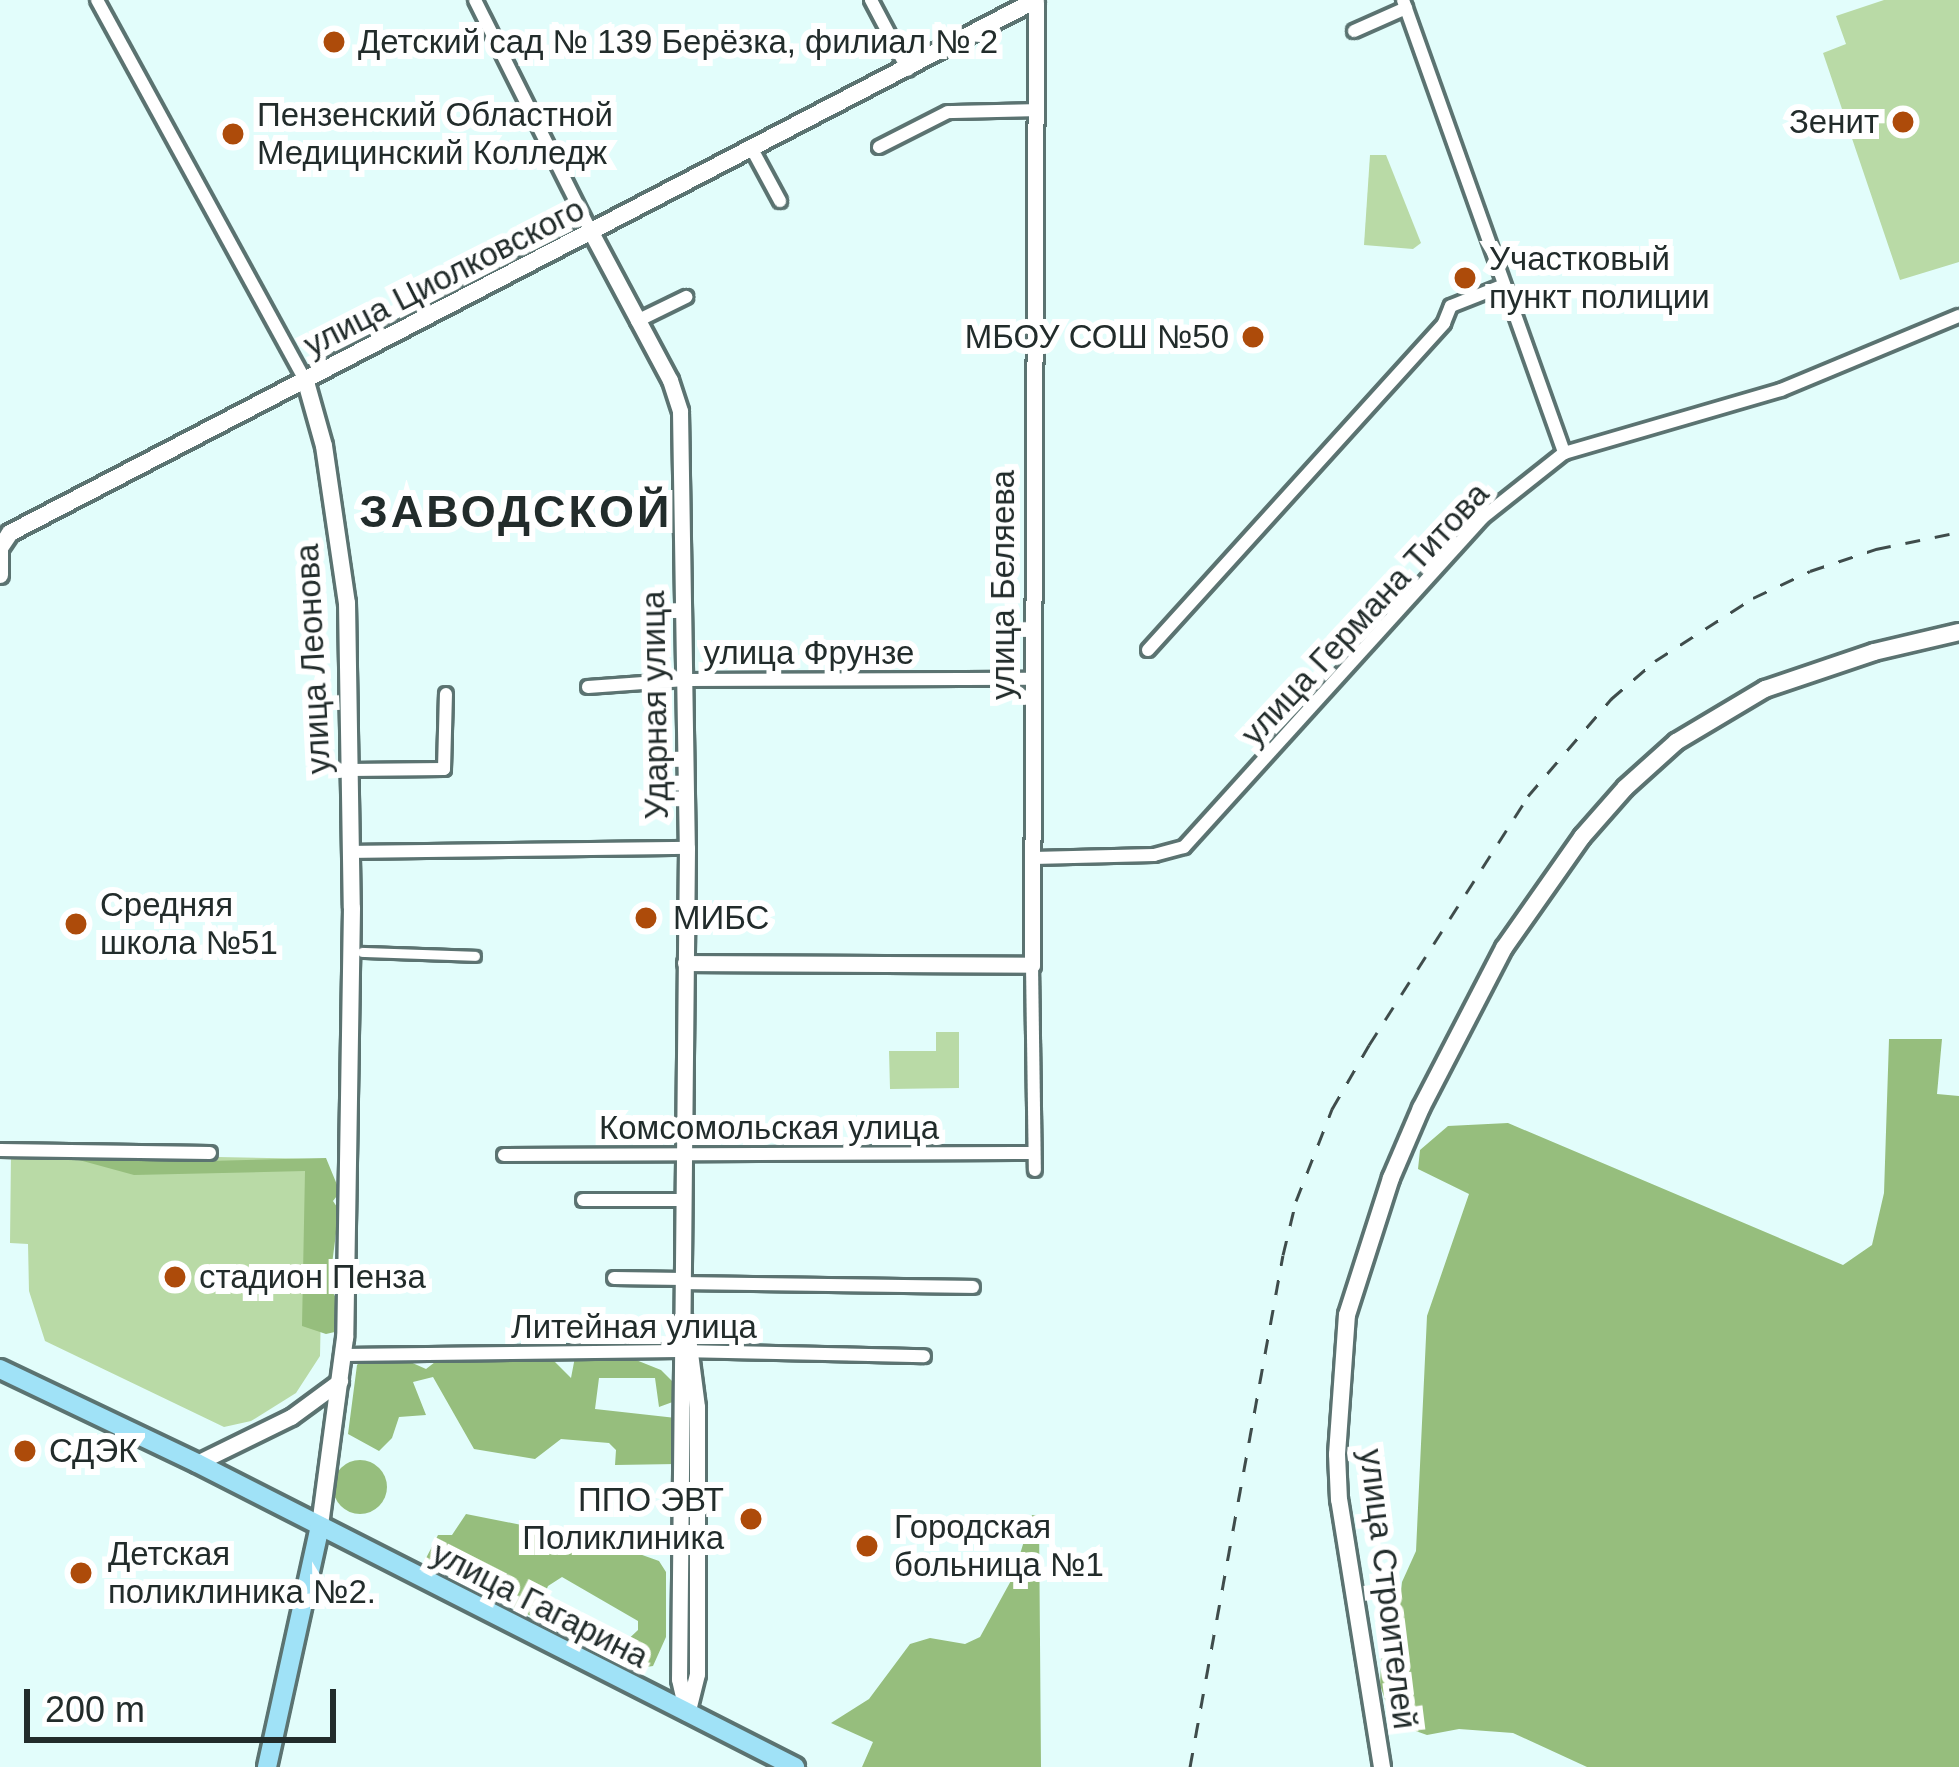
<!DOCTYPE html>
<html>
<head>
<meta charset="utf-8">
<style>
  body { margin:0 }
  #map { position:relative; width:1959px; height:1767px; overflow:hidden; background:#e2fdfb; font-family:Arial,sans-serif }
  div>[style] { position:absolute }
  .green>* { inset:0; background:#b9daa6 }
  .forest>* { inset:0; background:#96be7d }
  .round { border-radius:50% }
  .roads { filter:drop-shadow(3px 0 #5b7371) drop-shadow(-3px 0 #5b7371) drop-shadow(0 3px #5b7371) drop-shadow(0 -3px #5b7371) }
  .pedestrian>* { height:9px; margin:-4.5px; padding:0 4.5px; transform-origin:4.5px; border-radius:4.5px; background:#fff }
  .minor>* { height:12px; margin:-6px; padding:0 6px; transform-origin:6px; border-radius:6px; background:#fff }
  .tertiary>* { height:15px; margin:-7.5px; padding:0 7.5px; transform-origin:7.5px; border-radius:7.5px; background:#fff }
  .secondary>* { height:16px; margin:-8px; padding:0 8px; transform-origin:8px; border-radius:8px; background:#fff }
  .primary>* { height:18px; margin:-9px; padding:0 9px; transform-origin:9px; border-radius:9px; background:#a0e2f7 }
  .rail>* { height:3px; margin-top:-1.5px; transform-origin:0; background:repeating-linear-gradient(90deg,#3f4c4b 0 15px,transparent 0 30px) }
  .dots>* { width:33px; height:33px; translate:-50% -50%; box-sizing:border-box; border:6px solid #fff; border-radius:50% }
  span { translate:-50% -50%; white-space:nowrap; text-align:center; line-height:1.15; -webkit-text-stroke:12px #fff; paint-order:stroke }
  .poi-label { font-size:33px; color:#222c2b }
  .left { translate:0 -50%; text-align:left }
  .right { translate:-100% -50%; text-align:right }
  .street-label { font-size:33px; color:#222c2b }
  .district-label { font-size:45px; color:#222c2b; font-weight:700; letter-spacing:3px }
  .scale { position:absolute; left:24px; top:1689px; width:312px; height:54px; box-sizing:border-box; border:6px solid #222c2b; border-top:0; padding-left:15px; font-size:36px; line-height:42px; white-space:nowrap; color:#222c2b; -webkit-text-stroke:9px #fff; paint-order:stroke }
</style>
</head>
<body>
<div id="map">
  <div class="green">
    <i style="clip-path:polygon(1884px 0,1959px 0,1959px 262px,1900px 280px,1823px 53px,1846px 44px,1836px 16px)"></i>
    <i style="clip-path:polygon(1370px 155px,1386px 155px,1421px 243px,1413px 249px,1364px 245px)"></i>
    <i style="clip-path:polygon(936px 1032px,959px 1032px,959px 1088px,890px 1089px,889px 1051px,936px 1051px)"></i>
    <i style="clip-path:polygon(11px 1153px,324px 1159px,320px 1356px,296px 1393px,251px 1421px,224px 1427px,45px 1341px,29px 1291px,28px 1244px,10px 1243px)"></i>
  </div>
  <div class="forest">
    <i style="clip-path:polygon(1889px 1039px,1942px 1039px,1937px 1094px,1959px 1096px,1959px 1767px,1587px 1767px,1513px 1733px,1459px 1729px,1427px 1735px,1393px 1723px,1380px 1685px,1382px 1646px,1398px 1620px,1402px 1582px,1416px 1551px,1427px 1316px,1469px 1194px,1418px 1169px,1420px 1150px,1448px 1126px,1508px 1123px,1843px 1265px,1872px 1245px,1884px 1193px)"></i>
    <i style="clip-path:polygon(24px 1152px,208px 1161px,326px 1158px,340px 1192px,333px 1201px,339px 1210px,331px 1272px,337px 1276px,331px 1290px,337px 1299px,339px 1331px,326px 1334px,302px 1326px,305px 1171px,134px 1175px,79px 1160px,23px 1159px)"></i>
    <i style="clip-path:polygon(626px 1356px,661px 1370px,678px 1387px,678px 1400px,659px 1407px,655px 1378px,599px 1378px,595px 1409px,676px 1418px,676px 1464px,615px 1465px,616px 1450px,609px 1443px,561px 1439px,535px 1459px,474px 1449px,433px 1377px,413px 1382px,426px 1415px,399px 1417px,392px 1438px,379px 1451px,348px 1434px,357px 1365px,363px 1358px,408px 1361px,426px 1369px,439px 1359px,550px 1357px,571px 1378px,575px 1357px)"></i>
    <i class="round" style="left:333px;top:1460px;width:54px;height:54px"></i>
    <i style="clip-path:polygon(466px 1514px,562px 1533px,612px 1535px,631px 1551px,659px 1561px,666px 1572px,666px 1637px,653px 1666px,640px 1668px,619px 1657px,620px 1647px,638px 1630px,638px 1621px,562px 1577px,548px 1586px,535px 1618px,424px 1562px,438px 1535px,452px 1535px)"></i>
    <i style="clip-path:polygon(1032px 1515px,1039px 1516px,1041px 1767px,862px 1767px,873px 1742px,831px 1723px,869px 1699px,910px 1644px,930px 1638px,965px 1644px,980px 1637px,1013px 1577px)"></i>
  </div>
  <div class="roads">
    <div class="pedestrian">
      <i style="left:362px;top:952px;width:113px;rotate:2deg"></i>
    </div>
    <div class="minor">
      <i style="left:97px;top:0;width:435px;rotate:61.3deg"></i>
      <i style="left:475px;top:0;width:262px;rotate:63.4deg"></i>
      <i style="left:871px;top:0;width:79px;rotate:62.1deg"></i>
      <i style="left:1403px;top:0;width:481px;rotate:70.4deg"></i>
      <i style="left:1354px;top:31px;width:57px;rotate:-23.9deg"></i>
      <i style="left:879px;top:147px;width:77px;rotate:-26.9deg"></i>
      <i style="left:948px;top:112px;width:87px;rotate:-1.3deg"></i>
      <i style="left:753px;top:151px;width:57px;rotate:61.6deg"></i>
      <i style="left:637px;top:321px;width:55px;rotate:-26.1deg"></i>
      <i style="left:1148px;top:650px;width:441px;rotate:-47.8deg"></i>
      <i style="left:1444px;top:323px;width:18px;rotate:-68deg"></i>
      <i style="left:1451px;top:306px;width:57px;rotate:-21.6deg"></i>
      <i style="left:588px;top:687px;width:97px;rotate:-4.1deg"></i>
      <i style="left:685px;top:680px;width:347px;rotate:-0.2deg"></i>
      <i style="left:349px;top:770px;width:95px;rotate:-0.6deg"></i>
      <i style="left:444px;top:769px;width:75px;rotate:-88.5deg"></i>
      <i style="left:351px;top:852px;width:336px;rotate:-0.7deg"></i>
      <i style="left:1033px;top:858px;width:121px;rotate:-1.4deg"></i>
      <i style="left:1154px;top:855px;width:31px;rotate:-15deg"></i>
      <i style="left:1184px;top:847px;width:444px;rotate:-47.8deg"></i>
      <i style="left:1482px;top:518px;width:105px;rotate:-38.4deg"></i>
      <i style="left:1564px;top:453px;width:226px;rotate:-16.2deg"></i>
      <i style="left:1781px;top:390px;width:193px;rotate:-22.6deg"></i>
      <i style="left:1032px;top:965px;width:205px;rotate:89.2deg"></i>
      <i style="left:0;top:1150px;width:210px;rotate:0.8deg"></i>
      <i style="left:504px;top:1155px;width:530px;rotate:-0.22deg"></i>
      <i style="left:583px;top:1200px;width:102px"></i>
      <i style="left:614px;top:1278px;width:70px;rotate:0.8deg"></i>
      <i style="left:684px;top:1283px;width:289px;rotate:0.8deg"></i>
      <i style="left:344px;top:1355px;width:335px;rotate:-0.7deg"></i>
      <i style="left:679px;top:1351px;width:245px;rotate:1.2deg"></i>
    </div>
    <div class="tertiary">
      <i style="left:592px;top:234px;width:166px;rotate:61.9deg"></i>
      <i style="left:670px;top:380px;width:33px;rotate:72deg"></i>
      <i style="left:680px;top:411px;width:437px;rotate:89.1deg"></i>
      <i style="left:687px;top:848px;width:831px;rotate:90.55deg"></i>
      <i style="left:679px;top:1679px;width:35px;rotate:77deg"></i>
      <i style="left:685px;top:963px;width:347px;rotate:0.3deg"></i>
      <i style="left:1032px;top:965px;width:962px;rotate:-89.76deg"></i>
      <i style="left:686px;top:1322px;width:86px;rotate:82.6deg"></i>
      <i style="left:697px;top:1407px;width:267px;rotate:90deg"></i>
      <i style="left:697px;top:1674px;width:37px;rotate:104deg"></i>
      <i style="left:197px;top:1463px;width:105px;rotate:-26.1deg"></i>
      <i style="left:291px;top:1417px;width:61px;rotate:-36.3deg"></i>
    </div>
    <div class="secondary">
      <i style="left:306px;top:382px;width:66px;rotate:74.3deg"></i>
      <i style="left:324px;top:446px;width:159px;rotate:81.7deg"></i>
      <i style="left:347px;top:603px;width:305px;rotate:89.1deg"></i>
      <i style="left:352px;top:908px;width:430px;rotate:90.9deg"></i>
      <i style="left:345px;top:1338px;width:190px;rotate:97.6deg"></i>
      <i style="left:0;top:575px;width:27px;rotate:-90deg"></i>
      <i style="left:0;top:548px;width:18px;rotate:-56deg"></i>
      <i style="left:10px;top:533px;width:1156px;rotate:-27.45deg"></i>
      <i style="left:1382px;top:1767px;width:270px;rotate:-99.1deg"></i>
      <i style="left:1339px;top:1500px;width:46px;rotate:-92.5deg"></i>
      <i style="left:1337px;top:1454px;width:139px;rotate:-85.9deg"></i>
      <i style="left:1347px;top:1315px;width:144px;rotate:-72.2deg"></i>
      <i style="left:1391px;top:1178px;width:76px;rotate:-66.8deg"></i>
      <i style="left:1421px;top:1108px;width:180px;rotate:-62.6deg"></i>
      <i style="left:1504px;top:948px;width:136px;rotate:-54.9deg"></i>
      <i style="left:1582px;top:837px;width:65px;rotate:-48.7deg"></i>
      <i style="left:1625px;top:788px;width:69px;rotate:-42deg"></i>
      <i style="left:1676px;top:742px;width:104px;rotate:-30.8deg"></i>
      <i style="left:1765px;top:689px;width:115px;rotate:-18.7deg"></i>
      <i style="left:1874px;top:652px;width:87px;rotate:-13.2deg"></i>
    </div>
    <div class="primary">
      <i style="left:0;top:1369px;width:218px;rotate:25.5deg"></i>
      <i style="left:197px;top:1463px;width:671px;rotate:26.95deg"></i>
      <i style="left:267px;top:1767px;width:247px;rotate:-77.6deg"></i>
    </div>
  </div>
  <div class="rail">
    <i style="left:1190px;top:1767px;width:520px;rotate:-79.71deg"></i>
    <i style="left:1283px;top:1255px;width:56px;rotate:-76.5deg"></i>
    <i style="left:1296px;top:1201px;width:99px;rotate:-68.6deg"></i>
    <i style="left:1332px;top:1109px;width:74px;rotate:-60deg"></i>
    <i style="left:1369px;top:1045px;width:295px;rotate:-57.4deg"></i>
    <i style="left:1528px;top:796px;width:128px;rotate:-49.4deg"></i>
    <i style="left:1611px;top:699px;width:58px;rotate:-40.8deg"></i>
    <i style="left:1655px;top:661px;width:117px;rotate:-32.7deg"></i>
    <i style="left:1753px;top:598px;width:63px;rotate:-25.3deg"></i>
    <i style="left:1810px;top:571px;width:70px;rotate:-18.4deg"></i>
    <i style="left:1876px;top:549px;width:85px;rotate:-11.6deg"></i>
  </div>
  <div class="dots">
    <i style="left:334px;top:42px;background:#ad4b0a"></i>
    <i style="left:1903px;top:122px;background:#ad4b0a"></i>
    <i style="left:233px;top:134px;background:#ad4b0a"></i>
    <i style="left:1465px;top:278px;background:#ad4b0a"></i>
    <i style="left:1253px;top:337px;background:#ad4b0a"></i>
    <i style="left:646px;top:918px;background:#ad4b0a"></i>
    <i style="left:76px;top:924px;background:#ad4b0a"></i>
    <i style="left:175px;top:1277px;background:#ad4b0a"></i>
    <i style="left:25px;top:1451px;background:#ad4b0a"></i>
    <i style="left:751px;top:1519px;background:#ad4b0a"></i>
    <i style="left:867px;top:1546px;background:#ad4b0a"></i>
    <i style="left:81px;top:1573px;background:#ad4b0a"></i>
  </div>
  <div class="poi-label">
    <span class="left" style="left:358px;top:42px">Детский сад № 139 Берёзка, филиал № 2</span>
    <span class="left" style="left:257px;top:134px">Пензенский Областной<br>Медицинский Колледж</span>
    <span class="right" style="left:1879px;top:122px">Зенит</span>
    <span class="left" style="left:1489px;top:278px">Участковый<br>пункт полиции</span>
    <span class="right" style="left:1229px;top:337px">МБОУ СОШ №50</span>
    <span class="left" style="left:100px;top:924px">Средняя<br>школа №51</span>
    <span class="left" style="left:673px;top:918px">МИБС</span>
    <span class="left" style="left:199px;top:1277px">стадион Пенза</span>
    <span class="left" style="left:49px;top:1451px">СДЭК</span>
    <span class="right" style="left:724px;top:1519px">ППО ЭВТ<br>Поликлиника</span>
    <span class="left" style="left:894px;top:1546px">Городская<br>больница №1</span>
    <span class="left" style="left:108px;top:1573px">Детская<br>поликлиника №2.</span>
  </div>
  <div class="street-label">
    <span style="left:444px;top:277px;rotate:-27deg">улица Циолковского</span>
    <span style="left:1003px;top:585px;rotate:-90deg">улица Беляева</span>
    <span style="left:1365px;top:614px;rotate:-47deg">улица Германа Титова</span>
    <span style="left:809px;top:653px">улица Фрунзе</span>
    <span style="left:313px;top:659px;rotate:-93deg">улица Леонова</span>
    <span style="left:655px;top:705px;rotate:-91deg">Ударная улица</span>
    <span style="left:769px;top:1128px">Комсомольская улица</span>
    <span style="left:634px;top:1327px">Литейная улица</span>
    <span style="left:1388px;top:1589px;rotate:83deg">улица Строителей</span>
    <span style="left:540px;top:1605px;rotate:27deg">улица Гагарина</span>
  </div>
  <div class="district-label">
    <span style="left:516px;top:512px">ЗАВОДСКОЙ</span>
  </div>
  <div class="scale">200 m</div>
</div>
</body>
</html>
